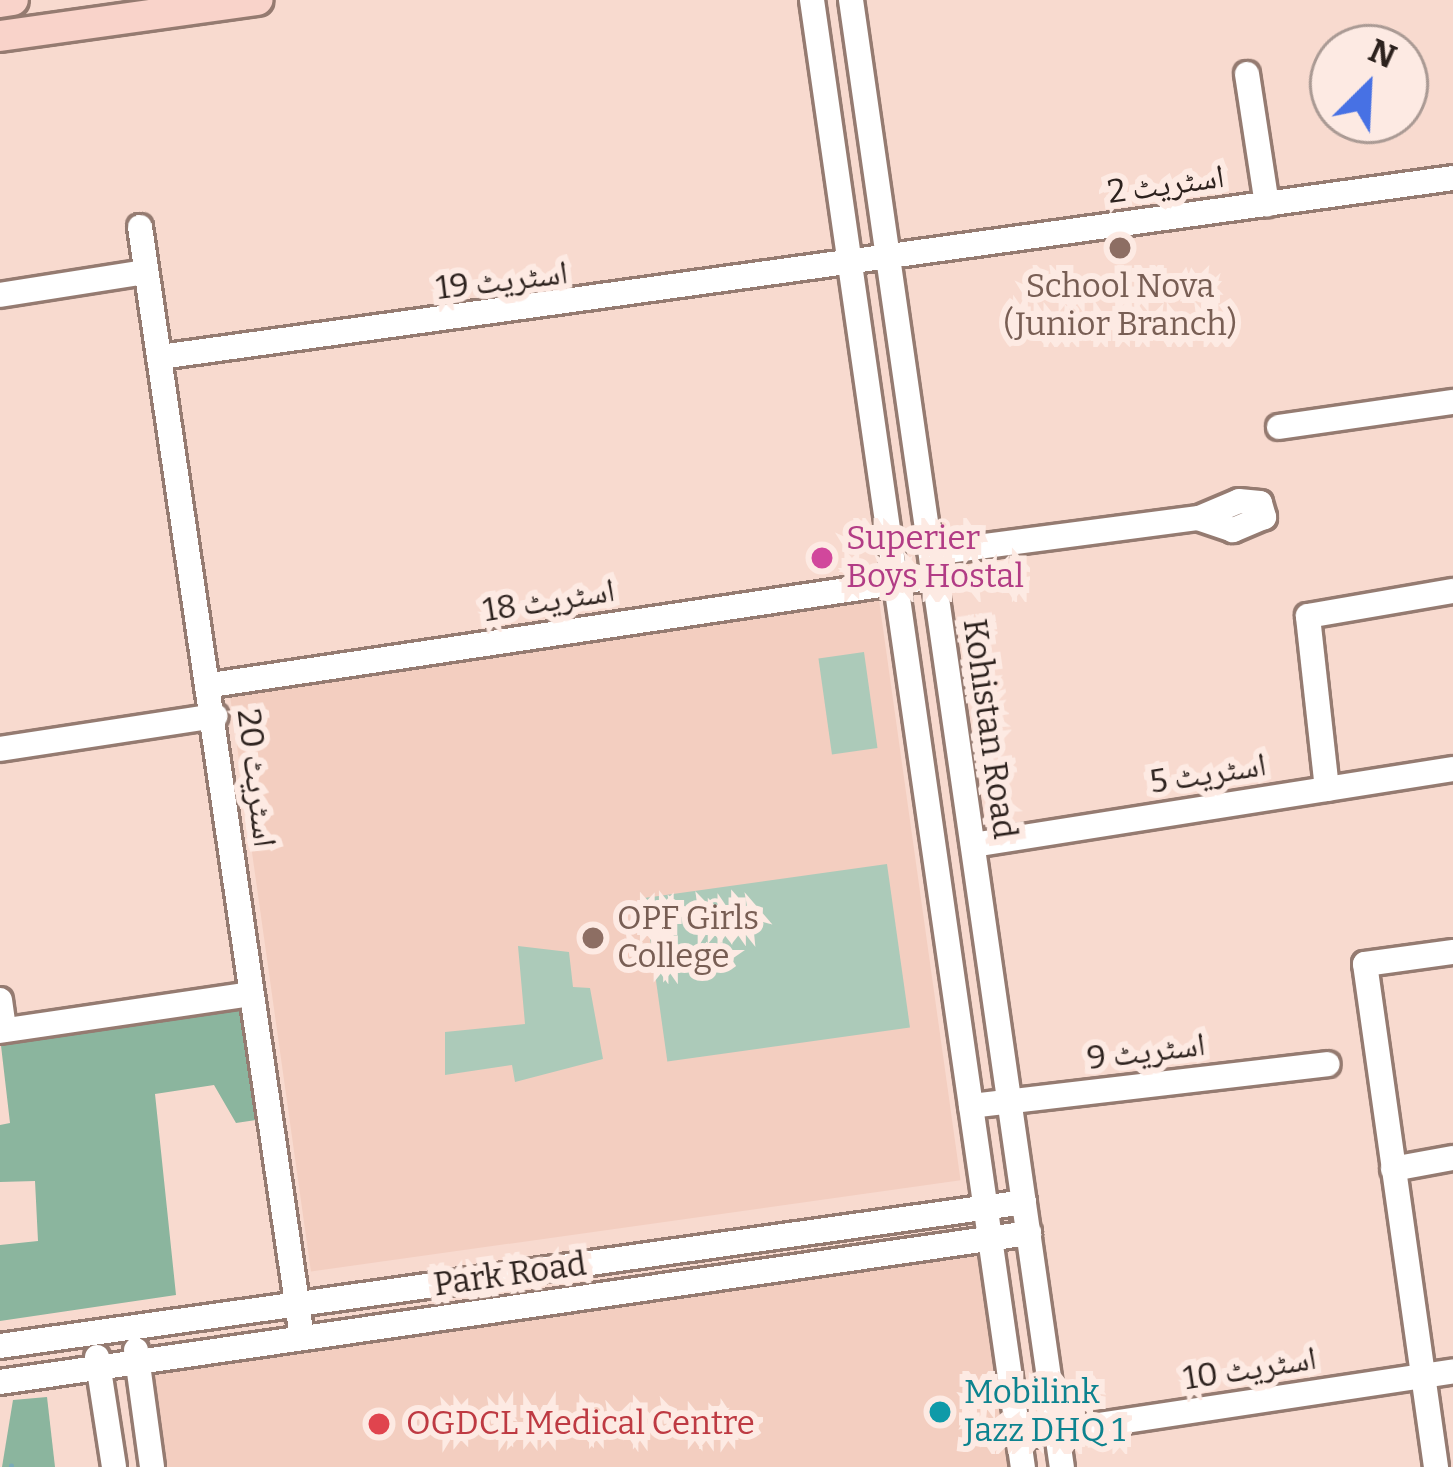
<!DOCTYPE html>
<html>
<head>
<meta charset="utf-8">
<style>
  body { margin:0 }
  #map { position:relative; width:1453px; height:1467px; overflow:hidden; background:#f8dacf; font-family:Bitter,"Noto Naskh Arabic",serif }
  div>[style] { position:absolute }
  .built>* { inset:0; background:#f3cec0; transform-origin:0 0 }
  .green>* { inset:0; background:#accab9; transform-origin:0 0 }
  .forest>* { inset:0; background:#8bb59e }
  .stream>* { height:4.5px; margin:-2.25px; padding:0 2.25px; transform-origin:2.25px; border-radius:2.25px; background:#79aab8 }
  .roads { filter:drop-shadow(3px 0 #957b71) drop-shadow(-3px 0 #957b71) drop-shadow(0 3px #957b71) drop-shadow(0 -3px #957b71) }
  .minor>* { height:24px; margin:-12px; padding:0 12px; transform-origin:12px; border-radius:12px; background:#fff }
  .major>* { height:30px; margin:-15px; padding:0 15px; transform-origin:15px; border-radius:15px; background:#f9d3ca }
  .dots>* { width:33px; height:33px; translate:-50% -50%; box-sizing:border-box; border:6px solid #fdeae3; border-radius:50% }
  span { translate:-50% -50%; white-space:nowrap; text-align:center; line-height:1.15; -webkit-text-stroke:12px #fdeae3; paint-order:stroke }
  .street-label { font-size:33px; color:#2d221e }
  .education-label { font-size:33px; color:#785e54 }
  .left { translate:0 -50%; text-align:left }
  .hotel-label { font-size:33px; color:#b23c85 }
  .culture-label { font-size:33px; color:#0d838f }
  .health-label { font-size:33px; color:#be3a42 }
  .north { position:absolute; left:1309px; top:24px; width:120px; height:120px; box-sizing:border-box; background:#fdeae3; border:3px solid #aa9a94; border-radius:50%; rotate:24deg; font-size:33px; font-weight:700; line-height:48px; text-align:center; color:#2d221e }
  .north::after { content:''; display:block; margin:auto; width:42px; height:54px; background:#4771e4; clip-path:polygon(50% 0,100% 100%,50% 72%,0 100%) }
</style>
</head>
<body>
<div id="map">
  <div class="built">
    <i style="left:879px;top:600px;width:586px;height:656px;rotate:82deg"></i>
    <i style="clip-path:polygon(990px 1239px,1023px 1467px,152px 1467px,137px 1362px)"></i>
  </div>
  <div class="green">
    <i style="left:864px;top:652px;width:97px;height:46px;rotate:82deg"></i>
    <i style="left:887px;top:864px;width:165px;height:245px;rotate:82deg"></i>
    <i style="clip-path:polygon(518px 946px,569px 952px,573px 987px,590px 988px,603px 1059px,515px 1082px,512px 1065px,445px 1075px,445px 1032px,525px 1024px)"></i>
  </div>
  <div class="forest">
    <i style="clip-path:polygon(244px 1006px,256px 1120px,236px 1123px,214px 1085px,155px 1094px,176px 1295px,0 1321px,0 1245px,38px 1241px,35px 1181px,0 1182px,0 1125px,10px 1123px,0 1037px)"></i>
    <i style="clip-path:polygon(47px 1397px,55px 1467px,2px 1467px,13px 1400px)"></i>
  </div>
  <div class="stream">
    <i style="left:11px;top:1467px;width:1px;rotate:-90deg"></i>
  </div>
  <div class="roads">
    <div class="minor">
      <i style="left:812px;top:0;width:1482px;rotate:81.82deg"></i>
      <i style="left:851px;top:0;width:1482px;rotate:81.82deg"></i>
      <i style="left:1247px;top:74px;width:132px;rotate:81.3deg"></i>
      <i style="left:140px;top:227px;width:1123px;rotate:81.7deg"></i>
      <i style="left:0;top:295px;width:147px;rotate:-9deg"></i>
      <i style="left:160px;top:357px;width:1305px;rotate:-7.88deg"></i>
      <i style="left:1279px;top:427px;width:176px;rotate:-8.2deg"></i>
      <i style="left:932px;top:553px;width:269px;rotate:-7.5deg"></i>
      <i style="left:1199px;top:518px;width:43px;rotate:-23deg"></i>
      <i style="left:1239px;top:501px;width:21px;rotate:5deg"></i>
      <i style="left:1260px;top:503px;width:15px;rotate:74deg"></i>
      <i style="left:1264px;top:517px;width:34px;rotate:157deg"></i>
      <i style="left:1233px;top:530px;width:36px;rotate:-161deg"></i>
      <i style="left:211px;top:685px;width:731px;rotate:-8.5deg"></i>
      <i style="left:0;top:749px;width:218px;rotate:-8.7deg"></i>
      <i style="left:1327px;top:789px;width:174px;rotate:-96.3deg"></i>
      <i style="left:1308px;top:616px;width:147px;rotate:-9.8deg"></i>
      <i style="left:973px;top:845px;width:486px;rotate:-9deg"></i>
      <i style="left:0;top:1000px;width:30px;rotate:82deg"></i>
      <i style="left:0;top:1031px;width:253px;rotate:-8.4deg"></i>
      <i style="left:971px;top:1106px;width:359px;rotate:-6.7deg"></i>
      <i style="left:1393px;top:1169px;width:61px;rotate:-10.4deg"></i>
      <i style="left:0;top:1346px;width:1034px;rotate:-8deg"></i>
      <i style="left:136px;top:1350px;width:118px;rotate:82.2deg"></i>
      <i style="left:97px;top:1357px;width:111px;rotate:81.2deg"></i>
      <i style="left:0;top:1382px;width:1040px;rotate:-8.24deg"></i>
      <i style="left:1019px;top:1437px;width:439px;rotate:-8.6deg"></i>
      <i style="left:1436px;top:1467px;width:508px;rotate:-98.03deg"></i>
      <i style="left:1365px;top:964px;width:89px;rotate:-7.8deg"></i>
    </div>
    <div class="major">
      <i style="left:0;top:2px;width:13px;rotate:-9deg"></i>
      <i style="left:0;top:36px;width:260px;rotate:-8deg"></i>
    </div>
  </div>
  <div class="dots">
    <i style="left:1120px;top:248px;background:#8d6e63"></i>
    <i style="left:822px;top:558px;background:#d1479c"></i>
    <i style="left:593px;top:938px;background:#8d6e63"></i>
    <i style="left:940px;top:1412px;background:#0f9aa8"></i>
    <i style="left:379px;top:1424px;background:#e0444e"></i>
  </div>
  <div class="street-label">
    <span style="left:1166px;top:185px;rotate:-8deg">اسٹریٹ 2</span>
    <span style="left:502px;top:281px;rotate:-7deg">اسٹریٹ 19</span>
    <span style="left:549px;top:601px;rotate:-9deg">اسٹریٹ 18</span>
    <span style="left:989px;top:729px;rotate:82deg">Kohistan Road</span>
    <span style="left:1208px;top:774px;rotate:-9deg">اسٹریٹ 5</span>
    <span style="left:256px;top:778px;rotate:83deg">اسٹریٹ 20</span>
    <span style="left:1146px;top:1052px;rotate:-7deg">اسٹریٹ 9</span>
    <span style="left:510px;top:1275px;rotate:-8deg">Park Road</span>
    <span style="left:1250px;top:1369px;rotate:-9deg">اسٹریٹ 10</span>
  </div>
  <div class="education-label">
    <span style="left:1120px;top:306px">School Nova<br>(Junior Branch)</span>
    <span class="left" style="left:617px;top:938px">OPF Girls<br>College</span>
  </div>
  <div class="hotel-label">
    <span class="left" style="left:846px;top:558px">Superier<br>Boys Hostal</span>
  </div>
  <div class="culture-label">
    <span class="left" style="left:964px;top:1412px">Mobilink<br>Jazz DHQ 1</span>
  </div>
  <div class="health-label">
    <span class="left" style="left:406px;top:1424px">OGDCL Medical Centre</span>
  </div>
  <div class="north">N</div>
</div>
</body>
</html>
